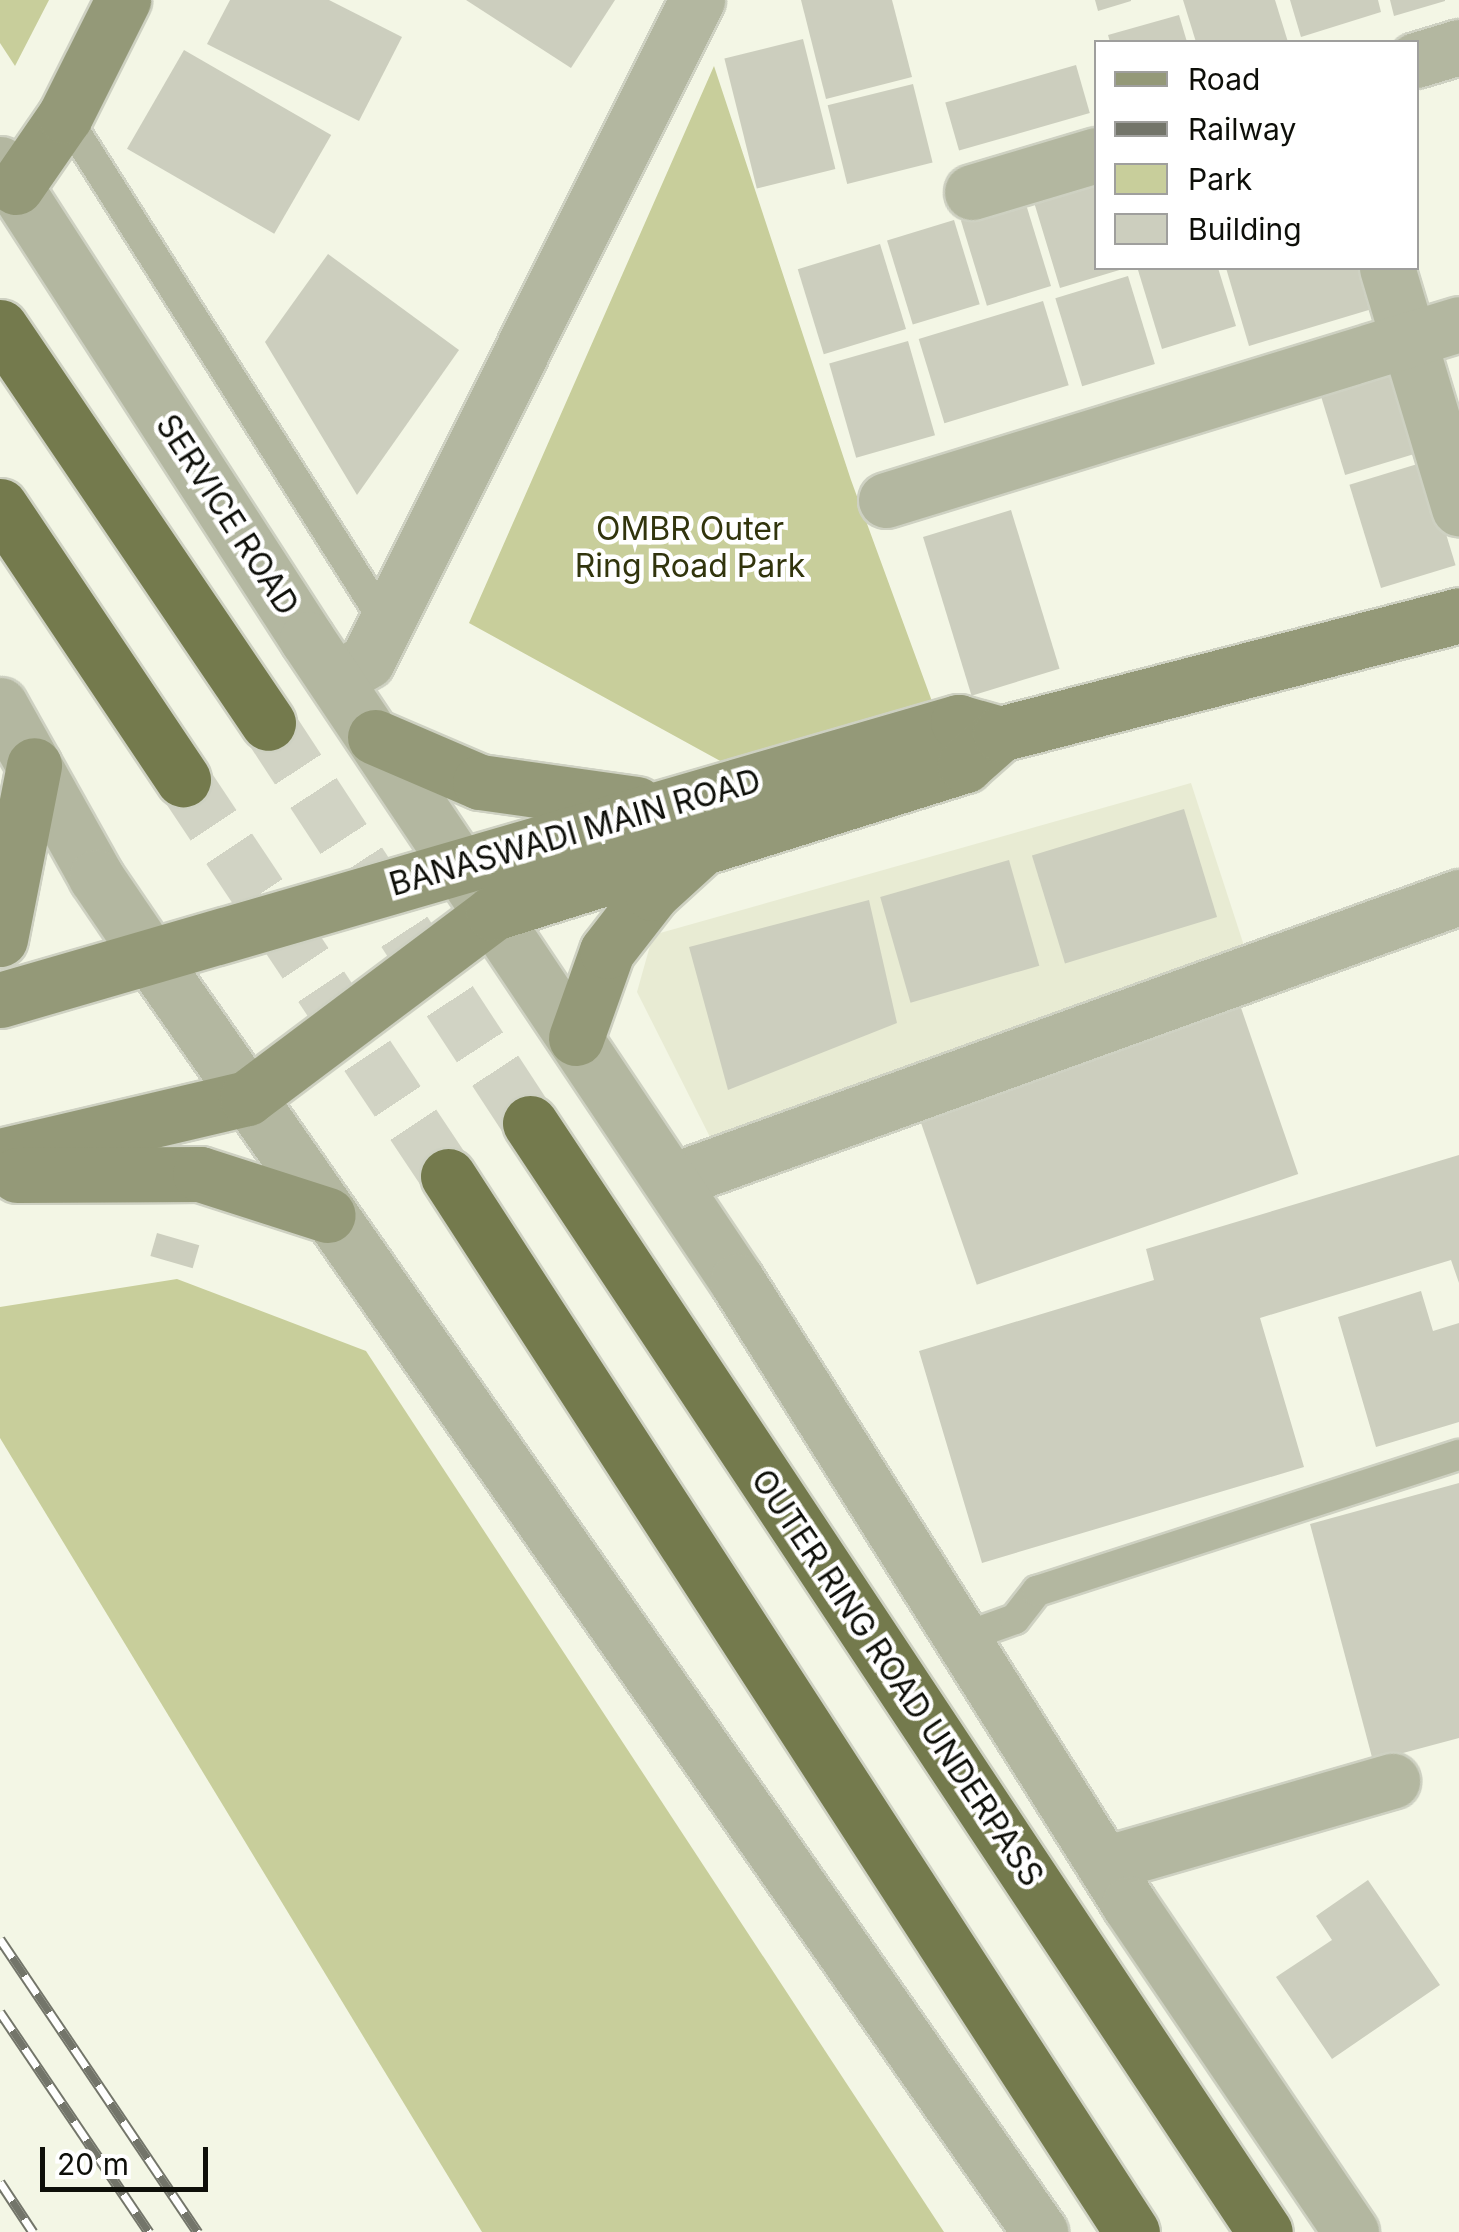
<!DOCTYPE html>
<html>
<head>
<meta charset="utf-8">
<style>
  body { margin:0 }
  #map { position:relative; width:1459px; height:2232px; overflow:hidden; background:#f3f6e5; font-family:Inter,sans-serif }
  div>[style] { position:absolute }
  .built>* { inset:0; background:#e8ebd3 }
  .green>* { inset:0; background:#c8ce9b }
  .building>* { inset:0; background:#cccebe; transform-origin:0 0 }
  .trunk-tunnel>* { height:55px; margin-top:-27.5px; transform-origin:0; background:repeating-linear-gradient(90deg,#d1d3c4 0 55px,transparent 0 83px) }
  .roads { filter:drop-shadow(2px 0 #ced1c2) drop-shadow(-2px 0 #ced1c2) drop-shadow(0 2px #ced1c2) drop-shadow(0 -2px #ced1c2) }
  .service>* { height:30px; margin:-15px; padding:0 15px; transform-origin:15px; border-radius:15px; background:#b3b7a0 }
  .minor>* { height:55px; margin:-27.5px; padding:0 27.5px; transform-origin:27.5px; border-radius:27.5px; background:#b3b7a0 }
  .tertiary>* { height:55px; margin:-27.5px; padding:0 27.5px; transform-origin:27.5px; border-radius:27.5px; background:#b3b7a0 }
  .secondary>* { height:55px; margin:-27.5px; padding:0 27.5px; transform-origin:27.5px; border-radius:27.5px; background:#949978 }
  .trunk>* { height:55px; margin:-27.5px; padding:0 27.5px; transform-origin:27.5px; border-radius:27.5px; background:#747a4d }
  .rail>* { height:11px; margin-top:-5.5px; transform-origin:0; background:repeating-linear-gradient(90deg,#fff 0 22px,#73756a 0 44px); box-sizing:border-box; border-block:2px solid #73756a }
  span { translate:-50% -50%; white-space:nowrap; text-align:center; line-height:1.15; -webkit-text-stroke:9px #fff; paint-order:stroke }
  .street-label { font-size:32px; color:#0e0f09 }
  .park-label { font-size:32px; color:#31340c }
  .legend { position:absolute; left:1094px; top:40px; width:325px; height:230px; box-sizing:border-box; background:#fff; border:2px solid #9f9f9d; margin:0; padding:12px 18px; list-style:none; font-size:30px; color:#0e0f09 }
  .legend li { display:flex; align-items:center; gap:20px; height:50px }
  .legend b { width:50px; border:2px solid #9f9f9d }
  .scale { position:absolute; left:40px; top:2147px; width:168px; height:45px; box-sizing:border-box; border:5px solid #0e0f09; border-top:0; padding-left:12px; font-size:30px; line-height:35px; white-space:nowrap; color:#0e0f09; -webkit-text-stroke:8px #fff; paint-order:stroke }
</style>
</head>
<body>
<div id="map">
  <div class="built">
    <i style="clip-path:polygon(1191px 783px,1248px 958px,714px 1145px,637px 992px,653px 935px)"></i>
  </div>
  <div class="green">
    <i style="clip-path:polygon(0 0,49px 0,15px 66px,0 43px)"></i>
    <i style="clip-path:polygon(714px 66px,851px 480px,937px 715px,744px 774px,469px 623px)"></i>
    <i style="clip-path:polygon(177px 1279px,366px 1351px,944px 2232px,482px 2232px,0 1438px,0 1307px)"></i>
  </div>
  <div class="building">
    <i style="clip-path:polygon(230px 0,329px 0,402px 37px,359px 121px,207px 44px)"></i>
    <i style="clip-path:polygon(466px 0,615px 0,571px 68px)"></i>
    <i style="clip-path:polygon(801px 0,892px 0,912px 77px,826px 99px)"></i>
    <i style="clip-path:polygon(1095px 0,1131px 0,1131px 1px,1098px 11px)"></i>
    <i style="clip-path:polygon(1183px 0,1275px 0,1288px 42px,1196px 42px)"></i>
    <i style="clip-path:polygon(1290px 0,1378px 0,1381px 12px,1301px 37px)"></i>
    <i style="clip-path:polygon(1390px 0,1445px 0,1445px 1px,1394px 16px)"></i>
    <i style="clip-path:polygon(1179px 15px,1187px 42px,1110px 42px,1108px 35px)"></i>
    <i style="left:803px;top:39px;width:134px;height:81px;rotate:76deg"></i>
    <i style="left:184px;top:50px;width:170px;height:114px;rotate:30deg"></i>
    <i style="left:1076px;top:65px;width:50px;height:136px;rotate:74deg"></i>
    <i style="left:913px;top:84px;width:81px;height:88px;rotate:76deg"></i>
    <i style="clip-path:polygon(1096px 169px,1096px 268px,1126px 268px,1060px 288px,1030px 189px)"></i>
    <i style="left:1025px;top:201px;width:89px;height:67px;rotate:73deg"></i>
    <i style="left:954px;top:220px;width:88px;height:70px;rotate:73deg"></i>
    <i style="left:880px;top:244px;width:89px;height:86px;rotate:73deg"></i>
    <i style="clip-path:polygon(328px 254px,459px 350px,357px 495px,265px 342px)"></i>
    <i style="clip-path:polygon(1218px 268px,1236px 326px,1162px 349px,1138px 270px)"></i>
    <i style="clip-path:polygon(1226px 268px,1360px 268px,1372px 309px,1249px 346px)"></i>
    <i style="left:1128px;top:276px;width:92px;height:76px;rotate:73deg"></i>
    <i style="left:1043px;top:301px;width:88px;height:130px;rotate:73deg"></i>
    <i style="left:908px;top:341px;width:98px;height:82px;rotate:74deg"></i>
    <i style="left:1393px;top:358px;width:98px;height:80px;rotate:73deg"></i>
    <i style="left:1424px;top:462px;width:108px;height:78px;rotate:73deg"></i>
    <i style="left:1011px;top:510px;width:166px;height:92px;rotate:73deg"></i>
    <i style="left:1184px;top:809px;width:113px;height:159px;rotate:73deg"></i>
    <i style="left:1009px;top:860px;width:110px;height:134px;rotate:74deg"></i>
    <i style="clip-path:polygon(869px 900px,897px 1023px,728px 1090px,689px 947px)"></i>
    <i style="left:1239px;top:1002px;width:182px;height:340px;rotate:71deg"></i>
    <i style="clip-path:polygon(1459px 1155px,1459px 1283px,1451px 1260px,1260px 1318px,1304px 1467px,982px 1563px,919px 1351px,1154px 1280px,1146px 1249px)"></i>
    <i style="left:157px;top:1233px;width:44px;height:24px;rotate:16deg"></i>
    <i style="clip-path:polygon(1421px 1291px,1433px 1331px,1459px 1323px,1459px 1422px,1376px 1447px,1338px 1317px)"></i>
    <i style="clip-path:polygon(1459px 1483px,1459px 1738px,1373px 1761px,1310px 1524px)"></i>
    <i style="clip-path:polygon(1368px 1880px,1440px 1985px,1332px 2059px,1276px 1977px,1332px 1940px,1316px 1916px)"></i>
  </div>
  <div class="trunk-tunnel">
    <i style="left:268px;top:723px;width:478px;rotate:56.8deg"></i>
    <i style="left:183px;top:779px;width:477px;rotate:56.3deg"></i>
  </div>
  <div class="roads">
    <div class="service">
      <i style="left:65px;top:116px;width:602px;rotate:57.68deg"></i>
      <i style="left:962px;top:1638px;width:56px;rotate:-19.7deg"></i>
      <i style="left:1015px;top:1619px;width:36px;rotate:-52deg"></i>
      <i style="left:1037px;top:1591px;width:443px;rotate:-17.9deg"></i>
    </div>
    <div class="minor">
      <i style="left:1416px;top:60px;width:45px;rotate:-16.8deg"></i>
      <i style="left:972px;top:192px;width:129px;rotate:-16.6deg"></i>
      <i style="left:1387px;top:268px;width:251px;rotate:73.3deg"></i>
      <i style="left:886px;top:500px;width:599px;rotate:-17.07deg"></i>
      <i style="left:336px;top:680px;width:36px;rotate:-32deg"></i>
      <i style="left:367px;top:661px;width:739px;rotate:-63.47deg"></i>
      <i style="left:672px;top:1181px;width:837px;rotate:-19.84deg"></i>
      <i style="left:1104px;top:1864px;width:300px;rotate:-16.1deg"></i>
    </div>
    <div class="tertiary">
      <i style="left:0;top:164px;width:566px;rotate:57.12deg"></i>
      <i style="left:307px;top:639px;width:773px;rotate:56.19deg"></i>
      <i style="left:737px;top:1281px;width:736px;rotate:57.82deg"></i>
      <i style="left:1129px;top:1904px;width:396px;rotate:55.9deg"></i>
      <i style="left:0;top:705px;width:197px;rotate:60.8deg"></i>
      <i style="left:96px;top:877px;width:98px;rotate:55.8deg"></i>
      <i style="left:151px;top:958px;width:1554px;rotate:55.09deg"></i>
    </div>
    <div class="secondary">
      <i style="left:16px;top:187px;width:86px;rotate:-55.4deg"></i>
      <i style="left:65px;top:116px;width:130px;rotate:-63.4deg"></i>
      <i style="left:375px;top:737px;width:114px;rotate:23.2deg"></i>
      <i style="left:480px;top:782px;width:158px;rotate:8deg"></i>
      <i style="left:0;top:939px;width:177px;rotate:-78.9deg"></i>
      <i style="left:0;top:1000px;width:998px;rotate:-16.18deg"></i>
      <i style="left:958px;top:722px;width:44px;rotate:15.9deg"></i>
      <i style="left:576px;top:1038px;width:92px;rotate:-70.4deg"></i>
      <i style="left:607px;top:951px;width:73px;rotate:-52.2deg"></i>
      <i style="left:652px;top:893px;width:62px;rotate:-42.4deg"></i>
      <i style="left:0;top:1156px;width:254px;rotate:-13.2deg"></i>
      <i style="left:247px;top:1098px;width:308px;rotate:-36.9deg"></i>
      <i style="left:493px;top:913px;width:495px;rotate:-17.4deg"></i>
      <i style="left:965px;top:765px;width:47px;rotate:-41.5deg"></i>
      <i style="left:1000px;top:734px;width:474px;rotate:-14.5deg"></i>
      <i style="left:17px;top:1175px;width:183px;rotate:-0.3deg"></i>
      <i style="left:200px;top:1174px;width:134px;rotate:17.8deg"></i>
    </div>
    <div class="trunk">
      <i style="left:0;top:327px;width:478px;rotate:55.9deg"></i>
      <i style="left:0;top:506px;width:329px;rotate:56.2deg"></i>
      <i style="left:530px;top:1123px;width:1330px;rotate:56.47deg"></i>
      <i style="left:448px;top:1176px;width:1258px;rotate:57.07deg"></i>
    </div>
  </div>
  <div class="rail">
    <i style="left:0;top:1939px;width:354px;rotate:56deg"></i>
    <i style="left:0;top:2012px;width:266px;rotate:55.9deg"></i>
    <i style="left:0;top:2182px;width:60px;rotate:56.6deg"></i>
  </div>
  <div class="street-label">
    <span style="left:227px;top:515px;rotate:57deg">SERVICE ROAD</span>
    <span style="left:575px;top:833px;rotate:-16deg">BANASWADI MAIN ROAD</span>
    <span style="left:897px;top:1678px;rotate:56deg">OUTER RING ROAD UNDERPASS</span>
  </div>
  <div class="park-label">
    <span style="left:690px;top:548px">OMBR Outer<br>Ring Road Park</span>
  </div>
  <ul class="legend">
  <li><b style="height:12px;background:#949978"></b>Road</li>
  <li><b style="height:12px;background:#73756a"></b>Railway</li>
  <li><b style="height:28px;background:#c8ce9b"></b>Park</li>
  <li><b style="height:28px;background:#cccebe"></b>Building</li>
  </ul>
  <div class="scale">20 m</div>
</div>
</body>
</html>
